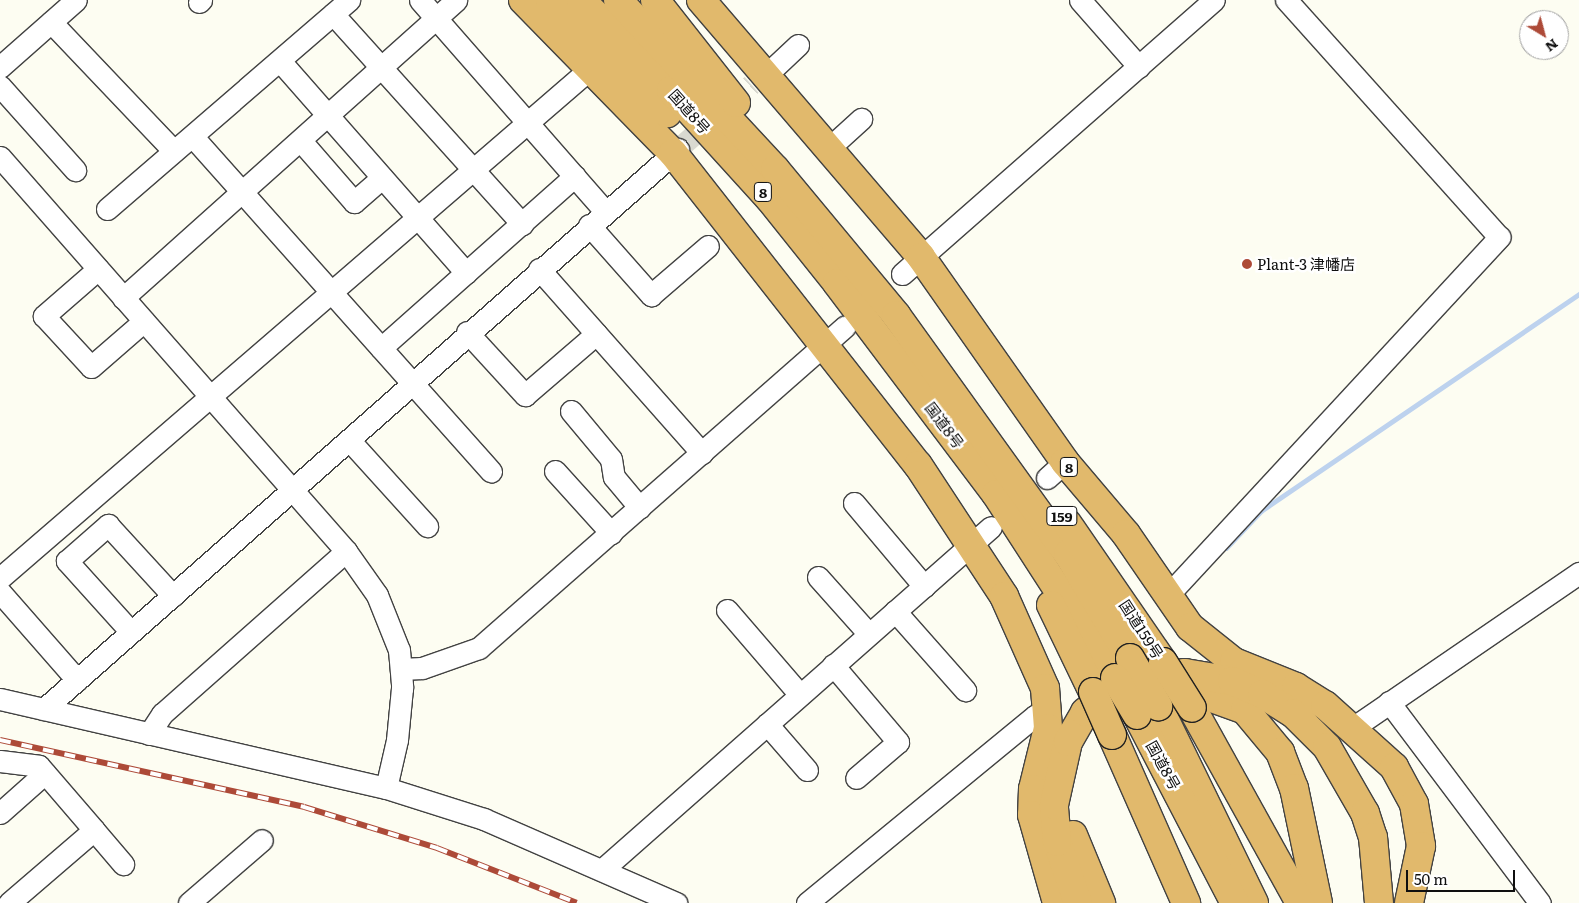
<!DOCTYPE html>
<html>
<head>
<meta charset="utf-8">
<style>
  body { margin:0 }
  #map { position:relative; width:1579px; height:903px; overflow:hidden; background:#fdfdf2; font-family:Literata,"Noto Sans JP",serif }
  div>[style] { position:absolute }
  .stream>* { height:4.5px; margin:-2.25px; padding:0 2.25px; transform-origin:2.25px; border-radius:2.25px; background:#bdd2ee }
  .minor-tunnel>* { height:21px; margin-top:-10.5px; transform-origin:0; background:repeating-linear-gradient(90deg,#d9d9d0 0 21px,transparent 0 32px) }
  .roads { filter:drop-shadow(1px 0 #424242) drop-shadow(-1px 0 #424242) drop-shadow(0 1px #424242) drop-shadow(0 -1px #424242) }
  .minor>* { height:21px; margin:-10.5px; padding:0 10.5px; transform-origin:10.5px; border-radius:10.5px; background:#fff }
  .highway>* { height:28px; margin:-14px; padding:0 14px; transform-origin:14px; border-radius:14px; background:#e1b96c }
  .rail>* { height:5.5px; margin-top:-2.75px; transform-origin:0; background:repeating-linear-gradient(90deg,#fff 0 11px,#ad4a38 0 22px); box-sizing:border-box; border-block:1px solid #ad4a38 }
  .bridges { filter:drop-shadow(1px 0 #202020) drop-shadow(-1px 0 #202020) drop-shadow(0 1px #202020) drop-shadow(0 -1px #202020) }
  .highway-bridge>* { height:28px; margin:-14px; padding:0 14px; transform-origin:14px; border-radius:14px; background:#e1b96c }
  .dots>* { width:14px; height:14px; translate:-50% -50%; box-sizing:border-box; border:2px solid #fff; border-radius:50% }
  span { translate:-50% -50%; white-space:nowrap; text-align:center; line-height:1.15; -webkit-text-stroke:5px #fff; paint-order:stroke }
  .shield-label span { padding:1px 4px; background:#fff; border:1px solid; border-radius:4px; -webkit-text-stroke-width:0 }
  .shield-label { font-size:14px; color:#0f0f0f; font-weight:700 }
  .street-label { font-size:15px; color:#0f0f0f }
  .poi-label { font-size:15px; color:#0f0f0f }
  .left { translate:0 -50%; text-align:left }
  .north { position:absolute; left:1519px; top:10px; width:50px; height:50px; box-sizing:border-box; background:#fff; border:1px solid #9f9f9f; border-radius:50%; rotate:143deg; font-size:14px; font-weight:700; line-height:20px; text-align:center; color:#0f0f0f }
  .north::after { content:''; display:block; margin:auto; width:18px; height:22px; background:#ad4a38; clip-path:polygon(50% 0,100% 100%,50% 72%,0 100%) }
  .scale { position:absolute; left:1406px; top:870px; width:109px; height:22px; box-sizing:border-box; border:2px solid #0f0f0f; border-top:0; padding-left:6px; font-size:15px; line-height:18px; white-space:nowrap; color:#0f0f0f; -webkit-text-stroke:4px #fff; paint-order:stroke }
</style>
</head>
<body>
<div id="map">
  <div class="stream">
    <i style="left:1226px;top:548px;width:51px;rotate:-46.6deg"></i>
    <i style="left:1261px;top:511px;width:385px;rotate:-34.3deg"></i>
  </div>
  <div class="minor-tunnel">
    <i style="left:678px;top:149px;width:98px;rotate:-41.3deg"></i>
  </div>
  <div class="roads">
    <div class="minor">
      <i style="left:420px;top:0;width:281px;rotate:48.8deg"></i>
      <i style="left:1080px;top:0;width:89px;rotate:48.6deg"></i>
      <i style="left:199px;top:2px;width:3px;rotate:-45deg"></i>
      <i style="left:333px;top:14px;width:283px;rotate:48deg"></i>
      <i style="left:51px;top:22px;width:178px;rotate:46.4deg"></i>
      <i style="left:280px;top:61px;width:282px;rotate:48.7deg"></i>
      <i style="left:0;top:67px;width:101px;rotate:-41.4deg"></i>
      <i style="left:766px;top:75px;width:44px;rotate:-43.2deg"></i>
      <i style="left:0;top:86px;width:113px;rotate:48.2deg"></i>
      <i style="left:193px;top:137px;width:448px;rotate:48.3deg"></i>
      <i style="left:301px;top:141px;width:81px;rotate:49deg"></i>
      <i style="left:354px;top:202px;width:37px;rotate:-41deg"></i>
      <i style="left:828px;top:149px;width:45px;rotate:-42.3deg"></i>
      <i style="left:0;top:157px;width:524px;rotate:48.71deg"></i>
      <i style="left:346px;top:551px;width:54px;rotate:54.8deg"></i>
      <i style="left:377px;top:595px;width:59px;rotate:68.2deg"></i>
      <i style="left:399px;top:650px;width:38px;rotate:85deg"></i>
      <i style="left:402px;top:688px;width:52px;rotate:95.5deg"></i>
      <i style="left:397px;top:740px;width:49px;rotate:102.9deg"></i>
      <i style="left:107px;top:209px;width:320px;rotate:-40.8deg"></i>
      <i style="left:589px;top:225px;width:94px;rotate:48.5deg"></i>
      <i style="left:651px;top:295px;width:75px;rotate:-40.7deg"></i>
      <i style="left:98px;top:269px;width:72px;rotate:139deg"></i>
      <i style="left:44px;top:316px;width:69px;rotate:47.3deg"></i>
      <i style="left:91px;top:367px;width:70px;rotate:-41deg"></i>
      <i style="left:539px;top:269px;width:246px;rotate:48.5deg"></i>
      <i style="left:902px;top:274px;width:415px;rotate:-41.3deg"></i>
      <i style="left:123px;top:298px;width:447px;rotate:-41.8deg"></i>
      <i style="left:467px;top:332px;width:86px;rotate:47.4deg"></i>
      <i style="left:525px;top:395px;width:94px;rotate:-40.7deg"></i>
      <i style="left:381px;top:348px;width:259px;rotate:-41.6deg"></i>
      <i style="left:571px;top:411px;width:62px;rotate:50.2deg"></i>
      <i style="left:611px;top:459px;width:18px;rotate:81deg"></i>
      <i style="left:614px;top:477px;width:40px;rotate:50deg"></i>
      <i style="left:350px;top:441px;width:115px;rotate:47.8deg"></i>
      <i style="left:555px;top:471px;width:84px;rotate:47.9deg"></i>
      <i style="left:1047px;top:478px;width:24px;rotate:-42deg"></i>
      <i style="left:854px;top:503px;width:109px;rotate:49.9deg"></i>
      <i style="left:818px;top:577px;width:76px;rotate:48.2deg"></i>
      <i style="left:0;top:578px;width:782px;rotate:-40.8deg"></i>
      <i style="left:0;top:592px;width:117px;rotate:48.8deg"></i>
      <i style="left:1168px;top:595px;width:488px;rotate:-47.2deg"></i>
      <i style="left:1499px;top:237px;width:319px;rotate:-131.9deg"></i>
      <i style="left:727px;top:610px;width:112px;rotate:49.3deg"></i>
      <i style="left:895px;top:611px;width:106px;rotate:48.5deg"></i>
      <i style="left:131px;top:632px;width:96px;rotate:-132deg"></i>
      <i style="left:67px;top:561px;width:55px;rotate:-41.3deg"></i>
      <i style="left:108px;top:525px;width:96px;rotate:47.5deg"></i>
      <i style="left:833px;top:665px;width:101px;rotate:49.8deg"></i>
      <i style="left:898px;top:742px;width:55px;rotate:139.4deg"></i>
      <i style="left:401px;top:669px;width:21px;rotate:-3deg"></i>
      <i style="left:422px;top:668px;width:60px;rotate:-19.3deg"></i>
      <i style="left:479px;top:648px;width:487px;rotate:-41.3deg"></i>
      <i style="left:0;top:699px;width:396px;rotate:13deg"></i>
      <i style="left:386px;top:788px;width:103px;rotate:17.6deg"></i>
      <i style="left:484px;top:819px;width:210px;rotate:23.6deg"></i>
      <i style="left:1389px;top:702px;width:251px;rotate:53.1deg"></i>
      <i style="left:44px;top:709px;width:846px;rotate:-41.45deg"></i>
      <i style="left:767px;top:724px;width:61px;rotate:49deg"></i>
      <i style="left:1354px;top:727px;width:273px;rotate:-34.4deg"></i>
      <i style="left:149px;top:734px;width:24px;rotate:-57deg"></i>
      <i style="left:162px;top:714px;width:246px;rotate:-41.5deg"></i>
      <i style="left:0;top:761px;width:39px;rotate:7deg"></i>
      <i style="left:39px;top:766px;width:84px;rotate:49.3deg"></i>
      <i style="left:94px;top:830px;width:112px;rotate:139.3deg"></i>
      <i style="left:0;top:813px;width:60px;rotate:-41.6deg"></i>
      <i style="left:94px;top:830px;width:45px;rotate:49.5deg"></i>
      <i style="left:603px;top:869px;width:517px;rotate:-41.39deg"></i>
      <i style="left:189px;top:903px;width:96px;rotate:-40.8deg"></i>
      <i style="left:807px;top:903px;width:295px;rotate:-39.4deg"></i>
      <i style="left:1035px;top:716px;width:13px;rotate:4deg"></i>
    </div>
    <div class="highway">
      <i style="left:523px;top:0;width:214px;rotate:45.6deg"></i>
      <i style="left:673px;top:153px;width:397px;rotate:51.9deg"></i>
      <i style="left:918px;top:465px;width:157px;rotate:56.7deg"></i>
      <i style="left:1004px;top:596px;width:101px;rotate:66deg"></i>
      <i style="left:1045px;top:688px;width:40px;rotate:85.7deg"></i>
      <i style="left:1048px;top:728px;width:63px;rotate:103.8deg"></i>
      <i style="left:1033px;top:789px;width:26px;rotate:92deg"></i>
      <i style="left:1032px;top:815px;width:91px;rotate:74.1deg"></i>
      <i style="left:550px;top:0;width:163px;rotate:44deg"></i>
      <i style="left:581px;top:0;width:127px;rotate:45deg"></i>
      <i style="left:671px;top:90px;width:147px;rotate:47.8deg"></i>
      <i style="left:770px;top:199px;width:107px;rotate:51.4deg"></i>
      <i style="left:837px;top:283px;width:264px;rotate:53deg"></i>
      <i style="left:996px;top:494px;width:219px;rotate:57.1deg"></i>
      <i style="left:618px;top:0;width:231px;rotate:47.1deg"></i>
      <i style="left:775px;top:169px;width:190px;rotate:50.3deg"></i>
      <i style="left:896px;top:315px;width:294px;rotate:54.3deg"></i>
      <i style="left:1068px;top:554px;width:121px;rotate:59.2deg"></i>
      <i style="left:655px;top:0;width:131px;rotate:51.8deg"></i>
      <i style="left:701px;top:0;width:338px;rotate:49.4deg"></i>
      <i style="left:921px;top:257px;width:251px;rotate:54.9deg"></i>
      <i style="left:1065px;top:462px;width:94px;rotate:49.7deg"></i>
      <i style="left:1126px;top:534px;width:113px;rotate:55.5deg"></i>
      <i style="left:1190px;top:627px;width:56px;rotate:38.5deg"></i>
      <i style="left:1234px;top:662px;width:67px;rotate:22deg"></i>
      <i style="left:1296px;top:687px;width:34px;rotate:32deg"></i>
      <i style="left:1325px;top:705px;width:93px;rotate:41.9deg"></i>
      <i style="left:1394px;top:767px;width:42px;rotate:61.6deg"></i>
      <i style="left:1414px;top:804px;width:43px;rotate:80.5deg"></i>
      <i style="left:1421px;top:846px;width:58px;rotate:101.9deg"></i>
      <i style="left:1067px;top:523px;width:169px;rotate:55.4deg"></i>
      <i style="left:1051px;top:605px;width:97px;rotate:64.2deg"></i>
      <i style="left:1190px;top:690px;width:59px;rotate:20deg"></i>
      <i style="left:1245px;top:710px;width:55px;rotate:50.2deg"></i>
      <i style="left:1280px;top:752px;width:39px;rotate:69deg"></i>
      <i style="left:1294px;top:788px;width:117px;rotate:78.2deg"></i>
      <i style="left:1158px;top:706px;width:219px;rotate:64deg"></i>
      <i style="left:1192px;top:708px;width:223px;rotate:61deg"></i>
      <i style="left:1137px;top:715px;width:212px;rotate:62.5deg"></i>
      <i style="left:1112px;top:735px;width:184px;rotate:66.2deg"></i>
      <i style="left:1073px;top:835px;width:74px;rotate:67.6deg"></i>
      <i style="left:1078px;top:903px;width:65px;rotate:-109deg"></i>
      <i style="left:1057px;top:842px;width:37px;rotate:-95deg"></i>
      <i style="left:1054px;top:805px;width:65px;rotate:-77.5deg"></i>
      <i style="left:1068px;top:742px;width:34px;rotate:-60deg"></i>
      <i style="left:1085px;top:712px;width:29px;rotate:-38deg"></i>
      <i style="left:1108px;top:694px;width:26px;rotate:-28deg"></i>
      <i style="left:1131px;top:682px;width:55px;rotate:-9.5deg"></i>
      <i style="left:1185px;top:673px;width:48px;rotate:9.7deg"></i>
      <i style="left:1232px;top:681px;width:33px;rotate:23deg"></i>
      <i style="left:1262px;top:694px;width:36px;rotate:32deg"></i>
      <i style="left:1293px;top:713px;width:48px;rotate:45deg"></i>
      <i style="left:1327px;top:747px;width:76px;rotate:60.1deg"></i>
      <i style="left:1365px;top:813px;width:25px;rotate:72deg"></i>
      <i style="left:1373px;top:837px;width:66px;rotate:84.8deg"></i>
    </div>
  </div>
  <div class="rail">
    <i style="left:0;top:740px;width:311px;rotate:12.4deg"></i>
    <i style="left:304px;top:807px;width:139px;rotate:17.1deg"></i>
    <i style="left:437px;top:848px;width:150px;rotate:21.4deg"></i>
  </div>
  <div class="bridges">
    <div class="highway-bridge">
      <i style="left:1130px;top:658px;width:56px;rotate:59.7deg"></i>
      <i style="left:1163px;top:662px;width:54px;rotate:57.8deg"></i>
      <i style="left:1115px;top:678px;width:43px;rotate:59.3deg"></i>
      <i style="left:1093px;top:692px;width:47px;rotate:66.2deg"></i>
    </div>
  </div>
  <div class="dots">
    <i style="left:1247px;top:264px;background:#ad4a38"></i>
  </div>
  <div class="shield-label">
    <span style="left:763px;top:192px">8</span>
    <span style="left:1069px;top:467px">8</span>
    <span style="left:1062px;top:516px">159</span>
  </div>
  <div class="street-label">
    <span style="left:690px;top:111px;rotate:48deg">国道8号</span>
    <span style="left:945px;top:425px;rotate:53deg">国道8号</span>
    <span style="left:1142px;top:629px;rotate:57deg">国道159号</span>
    <span style="left:1164px;top:765px;rotate:61deg">国道8号</span>
  </div>
  <div class="poi-label">
    <span class="left" style="left:1257px;top:264px">Plant-3 津幡店</span>
  </div>
  <div class="north">N</div>
  <div class="scale">50 m</div>
</div>
</body>
</html>
